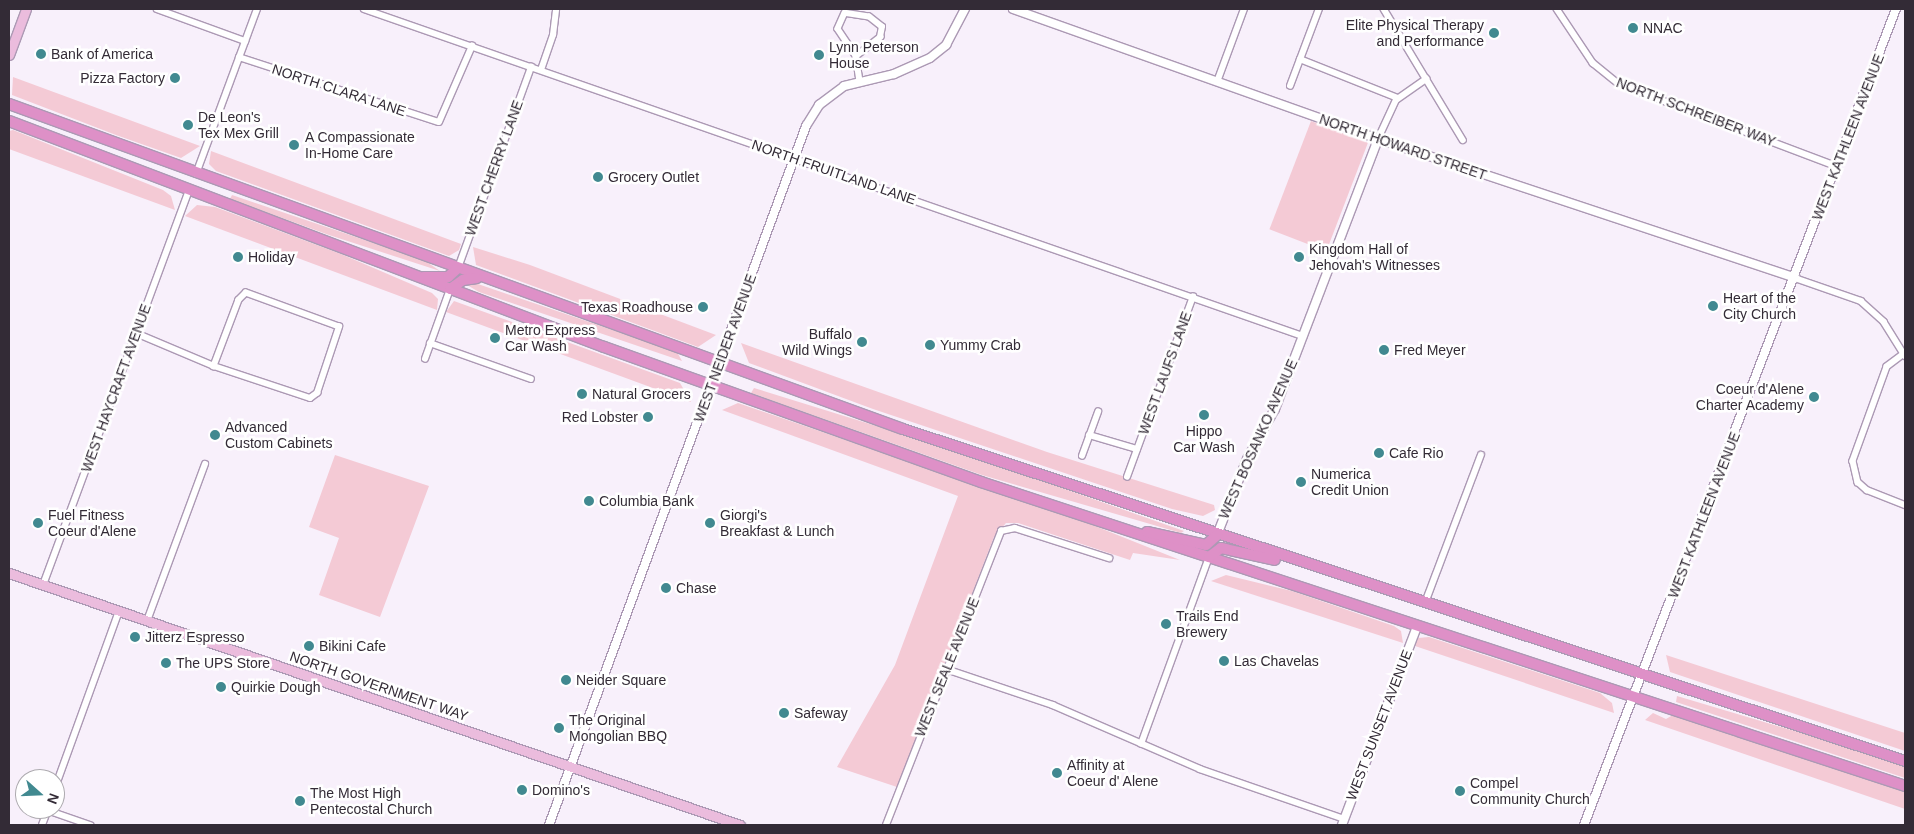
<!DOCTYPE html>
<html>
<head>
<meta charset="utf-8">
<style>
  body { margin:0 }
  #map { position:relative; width:1914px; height:834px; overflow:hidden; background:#f8f0fb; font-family:Arial,sans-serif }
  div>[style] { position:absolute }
  .green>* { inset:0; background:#f4cad5; transform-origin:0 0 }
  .roads { filter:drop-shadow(1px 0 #ac99b4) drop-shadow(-1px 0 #ac99b4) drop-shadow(0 1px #ac99b4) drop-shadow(0 -1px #ac99b4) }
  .street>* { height:5.5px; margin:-2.75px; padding:0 2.75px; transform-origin:2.75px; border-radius:2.75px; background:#fff }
  .secondary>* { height:8px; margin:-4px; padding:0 4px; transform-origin:4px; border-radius:4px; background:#fff }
  .primary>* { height:9px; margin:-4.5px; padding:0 4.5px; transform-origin:4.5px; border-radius:4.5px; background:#ebbcdd }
  .highway>* { height:10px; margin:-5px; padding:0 5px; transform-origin:5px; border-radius:5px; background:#de90c7 }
  .dots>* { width:14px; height:14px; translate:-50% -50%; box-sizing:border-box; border:2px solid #fff; border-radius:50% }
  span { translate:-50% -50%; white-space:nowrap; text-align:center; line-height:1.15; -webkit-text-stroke:5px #fff; paint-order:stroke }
  .poi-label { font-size:14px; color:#332b36 }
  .right { translate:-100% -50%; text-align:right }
  .left { translate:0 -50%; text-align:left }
  .street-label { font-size:14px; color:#332b36 }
  .frame { position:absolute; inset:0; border:10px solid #332b36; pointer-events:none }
  .north { position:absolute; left:15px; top:769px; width:50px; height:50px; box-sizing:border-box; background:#fff; border:1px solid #adaaaf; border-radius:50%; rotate:110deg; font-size:14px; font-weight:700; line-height:20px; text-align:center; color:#332b36 }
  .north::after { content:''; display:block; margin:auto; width:18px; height:22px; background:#418990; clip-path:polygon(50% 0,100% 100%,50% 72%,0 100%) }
</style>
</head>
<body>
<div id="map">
  <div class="green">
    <i style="clip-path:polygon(13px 77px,200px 146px,181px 158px,116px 135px,12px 95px)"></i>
    <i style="left:1311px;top:121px;width:61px;height:116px;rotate:21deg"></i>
    <i style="clip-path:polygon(13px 130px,163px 190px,171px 196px,175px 210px,9px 149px,9px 131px)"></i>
    <i style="clip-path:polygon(211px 151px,461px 244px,459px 250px,449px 256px,216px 171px,209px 164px)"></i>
    <i style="clip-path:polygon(232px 195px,424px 260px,440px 271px,329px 235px,230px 199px)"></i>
    <i style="clip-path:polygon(197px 205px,215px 207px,341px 254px,432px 293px,438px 299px,437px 310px,185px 216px)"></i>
    <i style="clip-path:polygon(473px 247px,530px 265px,716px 335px,698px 347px,476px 265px)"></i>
    <i style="clip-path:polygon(472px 282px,677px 352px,682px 361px,479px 292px,467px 285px)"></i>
    <i style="clip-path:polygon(454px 301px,680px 383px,691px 402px,446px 312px)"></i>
    <i style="clip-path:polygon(741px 343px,1047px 452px,1214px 505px,1215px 510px,1203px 516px,1172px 509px,873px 409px,749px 363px)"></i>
    <i style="clip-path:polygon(754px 388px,957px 451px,1184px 531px,1181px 533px,982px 475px,751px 393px)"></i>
    <i style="clip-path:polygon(738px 403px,1090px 524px,1180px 560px,1133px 553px,1130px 560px,1018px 523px,1006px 523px,994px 537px,897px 787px,837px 767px,895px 665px,958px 496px,722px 410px)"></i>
    <i style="clip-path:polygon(335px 455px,429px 486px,380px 617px,319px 595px,339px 538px,309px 527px)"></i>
    <i style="clip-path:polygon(1226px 575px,1292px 591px,1394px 626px,1401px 631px,1403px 643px,1211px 581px)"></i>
    <i style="clip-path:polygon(1429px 637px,1600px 693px,1612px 703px,1614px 713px,1415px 646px,1418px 638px)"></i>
    <i style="clip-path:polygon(1666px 655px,1905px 733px,1905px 751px,1670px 672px)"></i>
    <i style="clip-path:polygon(1677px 696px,1905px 764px,1905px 778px,1676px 702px)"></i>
    <i style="clip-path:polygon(1653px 713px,1666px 719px,1673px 715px,1905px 792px,1905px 809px,1645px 720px)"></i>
  </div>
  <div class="roads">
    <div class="street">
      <i style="left:157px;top:9px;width:94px;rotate:20deg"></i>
      <i style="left:364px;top:9px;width:994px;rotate:19.2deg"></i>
      <i style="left:1384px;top:9px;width:153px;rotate:58.9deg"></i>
      <i style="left:1557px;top:9px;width:65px;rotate:56.3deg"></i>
      <i style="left:1593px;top:63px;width:33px;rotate:39deg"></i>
      <i style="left:1619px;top:84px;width:232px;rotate:20.7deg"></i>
      <i style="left:856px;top:56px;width:31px;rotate:-38deg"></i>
      <i style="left:880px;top:37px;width:10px;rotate:-79deg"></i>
      <i style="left:882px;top:27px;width:16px;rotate:-142deg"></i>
      <i style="left:869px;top:17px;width:24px;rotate:-171deg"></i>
      <i style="left:845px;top:13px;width:17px;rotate:114deg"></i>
      <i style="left:838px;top:29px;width:32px;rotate:56deg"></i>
      <i style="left:856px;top:56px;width:24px;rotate:81deg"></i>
      <i style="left:239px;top:57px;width:210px;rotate:18deg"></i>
      <i style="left:439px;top:122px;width:83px;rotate:-66.5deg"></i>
      <i style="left:1300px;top:59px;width:105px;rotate:21.7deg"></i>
      <i style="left:541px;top:70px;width:37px;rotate:-71deg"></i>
      <i style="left:553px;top:35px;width:26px;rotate:-83deg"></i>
      <i style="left:1217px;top:82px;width:78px;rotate:-69.7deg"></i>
      <i style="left:1290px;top:86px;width:82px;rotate:-69.4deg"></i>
      <i style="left:1378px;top:139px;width:43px;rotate:-65.2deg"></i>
      <i style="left:1396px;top:100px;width:37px;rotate:-35deg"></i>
      <i style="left:196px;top:174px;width:176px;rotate:-69.7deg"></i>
      <i style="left:458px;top:268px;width:214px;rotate:-70deg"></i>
      <i style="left:1795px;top:278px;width:70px;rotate:19.2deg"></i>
      <i style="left:1861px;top:301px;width:31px;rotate:42deg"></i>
      <i style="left:1884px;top:322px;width:40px;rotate:58deg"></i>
      <i style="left:136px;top:333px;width:85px;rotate:22.9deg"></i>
      <i style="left:214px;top:366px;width:101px;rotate:18.4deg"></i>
      <i style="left:310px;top:398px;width:9px;rotate:-36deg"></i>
      <i style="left:317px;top:393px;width:70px;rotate:-71.6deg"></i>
      <i style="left:339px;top:327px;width:99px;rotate:-159.9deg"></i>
      <i style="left:246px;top:293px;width:10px;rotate:135deg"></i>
      <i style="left:239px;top:300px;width:71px;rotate:110.7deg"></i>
      <i style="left:430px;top:343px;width:107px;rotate:19.6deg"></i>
      <i style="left:1904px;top:354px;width:21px;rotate:143deg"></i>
      <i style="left:1887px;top:367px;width:100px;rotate:109.9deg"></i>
      <i style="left:1853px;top:461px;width:22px;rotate:77deg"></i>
      <i style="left:1858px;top:482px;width:12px;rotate:42deg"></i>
      <i style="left:1867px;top:490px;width:41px;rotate:21.5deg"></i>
      <i style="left:425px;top:359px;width:74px;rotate:-70.3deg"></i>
      <i style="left:1089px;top:435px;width:50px;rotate:16.3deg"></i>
      <i style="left:1082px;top:456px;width:47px;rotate:-70deg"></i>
      <i style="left:1127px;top:477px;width:192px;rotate:-69.9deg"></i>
      <i style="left:43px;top:585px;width:421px;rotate:-69.7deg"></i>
      <i style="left:1425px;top:603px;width:158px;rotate:-69.3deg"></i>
      <i style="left:147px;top:621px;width:167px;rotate:-69.7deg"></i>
      <i style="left:949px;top:670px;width:110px;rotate:18.6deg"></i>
      <i style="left:1053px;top:705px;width:160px;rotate:23.5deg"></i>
      <i style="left:1200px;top:769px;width:152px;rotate:19.1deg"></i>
      <i style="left:1141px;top:744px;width:199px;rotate:-70deg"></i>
      <i style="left:55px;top:788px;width:188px;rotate:-70.1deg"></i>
      <i style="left:47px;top:810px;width:46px;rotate:19.2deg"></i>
      <i style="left:42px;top:825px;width:17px;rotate:-69deg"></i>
      <i style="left:886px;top:825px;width:316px;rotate:-68.6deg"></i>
      <i style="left:1001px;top:531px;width:14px;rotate:-12deg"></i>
      <i style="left:1015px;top:528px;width:99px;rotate:17.7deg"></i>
    </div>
    <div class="secondary">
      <i style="left:1013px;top:9px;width:387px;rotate:19.6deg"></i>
      <i style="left:1378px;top:139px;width:440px;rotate:18.4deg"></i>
      <i style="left:1217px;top:535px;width:82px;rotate:-68.5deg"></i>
      <i style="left:1247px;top:459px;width:57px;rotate:-60.8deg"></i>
      <i style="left:1275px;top:409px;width:289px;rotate:-69.1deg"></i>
      <i style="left:549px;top:825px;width:745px;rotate:-69.81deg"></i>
      <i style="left:806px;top:126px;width:25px;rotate:-58deg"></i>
      <i style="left:819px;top:105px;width:31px;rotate:-37deg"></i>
      <i style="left:844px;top:86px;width:51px;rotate:-13.5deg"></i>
      <i style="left:894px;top:74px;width:39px;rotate:-24deg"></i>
      <i style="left:930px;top:58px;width:21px;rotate:-39deg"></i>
      <i style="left:946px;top:45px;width:41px;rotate:-62.2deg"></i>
      <i style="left:1342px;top:825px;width:213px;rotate:-69.3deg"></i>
      <i style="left:1584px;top:825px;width:874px;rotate:-69.08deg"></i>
    </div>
    <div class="primary">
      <i style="left:9px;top:55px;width:49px;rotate:-69.7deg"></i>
      <i style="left:9px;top:573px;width:773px;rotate:19.02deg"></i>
    </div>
    <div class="highway">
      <i style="left:9px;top:104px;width:951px;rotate:19.98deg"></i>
      <i style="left:903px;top:429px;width:1056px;rotate:18.33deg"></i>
      <i style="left:9px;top:121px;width:636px;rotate:20.8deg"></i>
      <i style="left:604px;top:347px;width:400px;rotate:19.7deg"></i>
      <i style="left:981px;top:482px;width:973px;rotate:18.21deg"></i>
      <i style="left:424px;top:277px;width:24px"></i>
      <i style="left:448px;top:277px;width:13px;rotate:-42deg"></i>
      <i style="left:450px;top:289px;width:16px;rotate:-35deg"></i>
      <i style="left:463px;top:280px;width:14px;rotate:-8deg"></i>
      <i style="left:1147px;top:532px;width:60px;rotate:12.4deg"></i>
      <i style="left:1206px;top:545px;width:15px;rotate:-42deg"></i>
      <i style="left:1209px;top:557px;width:15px;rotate:-37deg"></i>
      <i style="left:1221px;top:548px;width:55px;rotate:12.5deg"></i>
    </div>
  </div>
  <div class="dots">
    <i style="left:1633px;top:28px;background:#418990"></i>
    <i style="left:1494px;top:33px;background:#418990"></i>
    <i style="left:41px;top:54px;background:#418990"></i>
    <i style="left:819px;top:55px;background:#418990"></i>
    <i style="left:175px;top:78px;background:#418990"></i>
    <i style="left:188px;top:125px;background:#418990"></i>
    <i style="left:294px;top:145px;background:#418990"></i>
    <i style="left:598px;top:177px;background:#418990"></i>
    <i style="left:238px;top:257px;background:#418990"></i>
    <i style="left:1299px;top:257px;background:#418990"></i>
    <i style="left:1713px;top:306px;background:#418990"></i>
    <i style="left:703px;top:307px;background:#418990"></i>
    <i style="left:495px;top:338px;background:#418990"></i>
    <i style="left:862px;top:342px;background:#418990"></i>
    <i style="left:930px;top:345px;background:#418990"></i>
    <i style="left:1384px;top:350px;background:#418990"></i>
    <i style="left:582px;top:394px;background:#418990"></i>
    <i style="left:1814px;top:397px;background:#418990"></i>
    <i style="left:1204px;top:415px;background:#418990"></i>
    <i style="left:648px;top:417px;background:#418990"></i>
    <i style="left:215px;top:435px;background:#418990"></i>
    <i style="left:1379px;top:453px;background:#418990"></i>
    <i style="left:1301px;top:482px;background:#418990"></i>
    <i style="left:589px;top:501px;background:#418990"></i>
    <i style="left:38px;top:523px;background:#418990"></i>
    <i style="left:710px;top:523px;background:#418990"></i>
    <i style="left:666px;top:588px;background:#418990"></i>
    <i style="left:1166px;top:624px;background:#418990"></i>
    <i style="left:135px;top:637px;background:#418990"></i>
    <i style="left:309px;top:646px;background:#418990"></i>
    <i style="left:1224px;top:661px;background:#418990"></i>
    <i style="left:166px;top:663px;background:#418990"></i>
    <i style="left:566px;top:680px;background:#418990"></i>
    <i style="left:221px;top:687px;background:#418990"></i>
    <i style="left:784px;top:713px;background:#418990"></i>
    <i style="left:559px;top:728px;background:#418990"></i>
    <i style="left:1057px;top:773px;background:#418990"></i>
    <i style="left:522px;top:790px;background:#418990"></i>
    <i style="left:1460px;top:791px;background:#418990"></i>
    <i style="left:300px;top:801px;background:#418990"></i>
  </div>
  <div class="poi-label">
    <span class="right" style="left:1484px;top:33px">Elite Physical Therapy<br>and Performance</span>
    <span class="left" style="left:1643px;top:28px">NNAC</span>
    <span class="left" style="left:829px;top:55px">Lynn Peterson<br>House</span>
    <span class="left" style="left:51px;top:54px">Bank of America</span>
    <span class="right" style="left:165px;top:78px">Pizza Factory</span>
    <span class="left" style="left:198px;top:125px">De Leon's<br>Tex Mex Grill</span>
    <span class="left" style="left:305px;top:145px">A Compassionate<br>In-Home Care</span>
    <span class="left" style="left:608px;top:177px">Grocery Outlet</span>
    <span class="left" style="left:1309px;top:257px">Kingdom Hall of<br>Jehovah's Witnesses</span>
    <span class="left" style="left:248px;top:257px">Holiday</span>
    <span class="left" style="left:1723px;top:306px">Heart of the<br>City Church</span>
    <span class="right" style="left:693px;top:307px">Texas Roadhouse</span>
    <span class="left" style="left:505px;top:338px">Metro Express<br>Car Wash</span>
    <span class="right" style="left:852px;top:342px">Buffalo<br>Wild Wings</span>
    <span class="left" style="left:940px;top:345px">Yummy Crab</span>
    <span class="left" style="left:1394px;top:350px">Fred Meyer</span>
    <span class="right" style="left:1804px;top:397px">Coeur d'Alene<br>Charter Academy</span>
    <span class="left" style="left:592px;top:394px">Natural Grocers</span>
    <span class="right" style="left:638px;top:417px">Red Lobster</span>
    <span class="left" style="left:225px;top:435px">Advanced<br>Custom Cabinets</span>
    <span style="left:1204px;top:439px">Hippo<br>Car Wash</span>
    <span class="left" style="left:1389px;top:453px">Cafe Rio</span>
    <span class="left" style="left:1311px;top:482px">Numerica<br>Credit Union</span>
    <span class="left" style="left:599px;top:501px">Columbia Bank</span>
    <span class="left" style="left:48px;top:523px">Fuel Fitness<br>Coeur d'Alene</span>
    <span class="left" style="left:720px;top:523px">Giorgi's<br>Breakfast &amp; Lunch</span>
    <span class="left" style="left:676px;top:588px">Chase</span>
    <span class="left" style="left:1176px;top:624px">Trails End<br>Brewery</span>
    <span class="left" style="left:145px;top:637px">Jitterz Espresso</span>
    <span class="left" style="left:319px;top:646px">Bikini Cafe</span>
    <span class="left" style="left:1234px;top:661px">Las Chavelas</span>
    <span class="left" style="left:176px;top:663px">The UPS Store</span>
    <span class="left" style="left:576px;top:680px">Neider Square</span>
    <span class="left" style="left:231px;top:687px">Quirkie Dough</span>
    <span class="left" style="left:794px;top:713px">Safeway</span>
    <span class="left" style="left:569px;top:728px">The Original<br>Mongolian BBQ</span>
    <span class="left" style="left:1067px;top:773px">Affinity at<br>Coeur d' Alene</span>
    <span class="left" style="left:1470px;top:791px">Compel<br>Community Church</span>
    <span class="left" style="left:532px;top:790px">Domino's</span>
    <span class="left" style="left:310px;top:801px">The Most High<br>Pentecostal Church</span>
  </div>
  <div class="street-label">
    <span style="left:339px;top:90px;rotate:18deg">NORTH CLARA LANE</span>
    <span style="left:1696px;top:112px;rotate:21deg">NORTH SCHREIBER WAY</span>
    <span style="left:1848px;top:137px;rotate:-69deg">WEST KATHLEEN AVENUE</span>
    <span style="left:1403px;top:147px;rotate:19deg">NORTH HOWARD STREET</span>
    <span style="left:494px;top:168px;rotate:-70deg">WEST CHERRY LANE</span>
    <span style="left:834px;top:172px;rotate:19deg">NORTH FRUITLAND LANE</span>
    <span style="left:725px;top:348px;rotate:-70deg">WEST NEIDER AVENUE</span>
    <span style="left:1165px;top:373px;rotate:-70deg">WEST LAUFS LANE</span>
    <span style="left:116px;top:388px;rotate:-70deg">WEST HAYCRAFT AVENUE</span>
    <span style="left:1258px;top:439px;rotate:-66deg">WEST BOSANKO AVENUE</span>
    <span style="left:1704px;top:515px;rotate:-69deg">WEST KATHLEEN AVENUE</span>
    <span style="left:947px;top:667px;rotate:-68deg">WEST SEALE AVENUE</span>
    <span style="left:379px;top:686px;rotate:19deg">NORTH GOVERNMENT WAY</span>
    <span style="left:1379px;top:725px;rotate:-69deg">WEST SUNSET AVENUE</span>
  </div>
  <div class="frame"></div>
  <div class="north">N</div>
</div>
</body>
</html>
